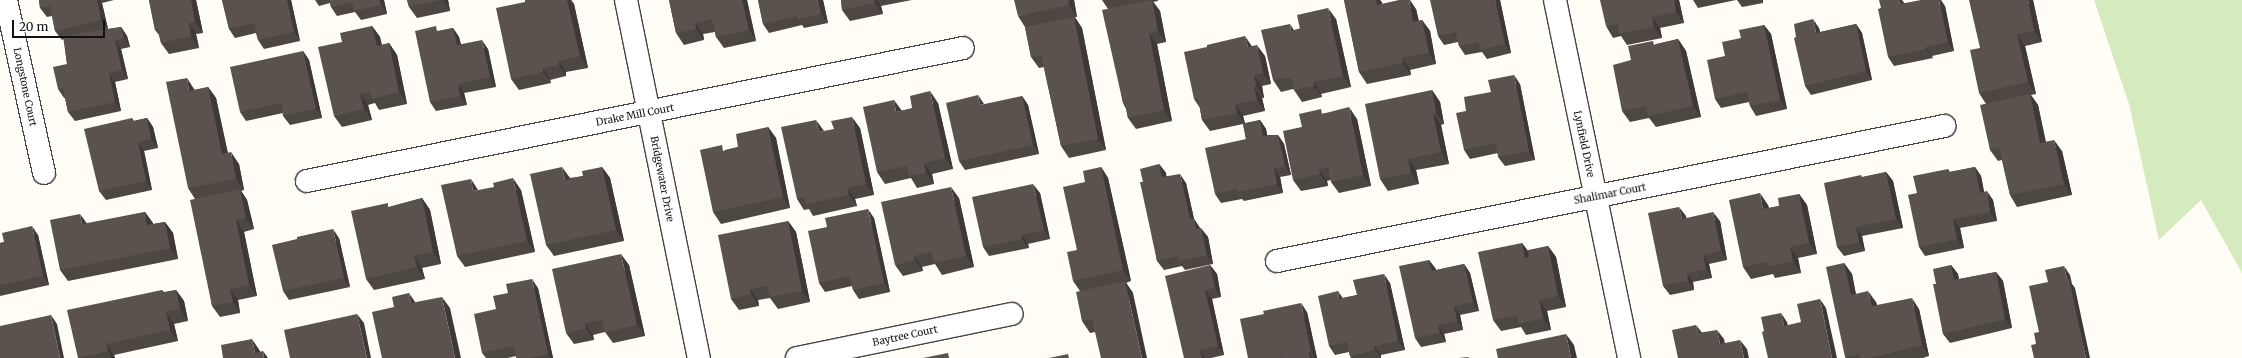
<!DOCTYPE html>
<html>
<head>
<meta charset="utf-8">
<style>
  body { margin:0 }
  #map { position:relative; width:2242px; height:358px; overflow:hidden; background:#fffdf5; font-family:Merriweather,serif }
  div>[style] { position:absolute }
  .green>* { inset:0; background:#d5ebbd }
  .roads { filter:drop-shadow(1px 0 #444) drop-shadow(-1px 0 #444) drop-shadow(0 1px #444) drop-shadow(0 -1px #444) }
  .street>* { height:22px; margin:-11px; padding:0 11px; transform-origin:11px; border-radius:11px; background:#fff }
  .wall>* { inset:0; background:#4d4742 }
  .shaded-wall>* { inset:0; background:#3f3936 }
  .building>* { inset:0; background:#5a524d }
  span { translate:-50% -50%; white-space:nowrap; text-align:center; line-height:1.15; -webkit-text-stroke:4px #fff; paint-order:stroke }
  .street-label { font-size:10px; color:#111 }
  .scale { position:absolute; left:12px; top:20px; width:93px; height:18px; box-sizing:border-box; border:2px solid #111; border-top:0; padding-left:5px; font-size:12px; line-height:14px; white-space:nowrap; color:#111; -webkit-text-stroke:3px #fff; paint-order:stroke }
</style>
</head>
<body>
<div id="map">
  <div class="green">
    <i style="clip-path:polygon(2094px 0,2242px 0,2242px 273px,2201px 200px,2159px 240px,2129px 104px)"></i>
  </div>
  <div class="roads">
    <div class="street">
      <i style="left:6px;top:0;width:177px;rotate:77.6deg"></i>
      <i style="left:626px;top:0;width:365px;rotate:78.5deg"></i>
      <i style="left:1555px;top:0;width:366px;rotate:78.3deg"></i>
      <i style="left:307px;top:181px;width:669px;rotate:-11.46deg"></i>
      <i style="left:1277px;top:261px;width:681px;rotate:-11.44deg"></i>
      <i style="left:797px;top:358px;width:219px;rotate:-11.6deg"></i>
    </div>
  </div>
  <div class="wall">
    <i style="clip-path:polygon(39px 0,114px 0,102px 3px,108px 29px,121px 27px,127px 36px,130px 47px,121px 49px,128px 79px,115px 82px,121px 111px,75px 121px,68px 112px,65px 98px,64px 98px,58px 89px,67px 64px,64px 39px,62px 40px,55px 31px,52px 16px,47px 17px,40px 8px)"></i>
    <i style="clip-path:polygon(149px 0,196px 0,203px 33px,196px 34px,199px 48px,169px 54px,161px 43px,159px 35px,155px 30px)"></i>
    <i style="clip-path:polygon(222px 0,291px 0,300px 41px,264px 49px,258px 40px,256px 33px,235px 38px,229px 29px)"></i>
    <i style="clip-path:polygon(315px 0,384px 0,387px 14px,361px 20px,355px 12px,337px 16px,331px 7px,330px 3px,319px 6px)"></i>
    <i style="clip-path:polygon(407px 0,448px 0,450px 11px,417px 18px,409px 7px)"></i>
    <i style="clip-path:polygon(525px 0,571px 0,574px 4px,588px 68px,566px 72px,566px 76px,550px 80px,551px 83px,519px 90px,511px 79px,525px 2px)"></i>
    <i style="clip-path:polygon(669px 0,747px 0,756px 41px,724px 48px,716px 37px,715px 32px,703px 34px,704px 40px,684px 45px,676px 33px)"></i>
    <i style="clip-path:polygon(758px 0,823px 0,828px 23px,804px 28px,802px 25px,769px 33px,763px 24px)"></i>
    <i style="clip-path:polygon(841px 0,912px 0,881px 6px,883px 14px,850px 21px,842px 10px)"></i>
    <i style="clip-path:polygon(1074px 0,1077px 17px,1075px 17px,1082px 28px,1106px 150px,1069px 158px,1061px 146px,1044px 67px,1039px 68px,1031px 57px,1025px 27px,1018px 16px)"></i>
    <i style="clip-path:polygon(1102px 0,1158px 0,1158px 1px,1153px 2px,1160px 11px,1166px 42px,1157px 44px,1172px 121px,1136px 129px,1128px 118px,1126px 109px,1123px 103px,1108px 9px)"></i>
    <i style="clip-path:polygon(1344px 0,1380px 0,1382px 4px,1416px 9px,1419px 21px,1422px 20px,1430px 31px,1436px 64px,1410px 70px,1411px 75px,1367px 84px,1359px 72px)"></i>
    <i style="clip-path:polygon(1500px 0,1511px 53px,1487px 59px,1482px 52px,1465px 55px,1459px 46px,1458px 42px,1444px 45px,1438px 36px)"></i>
    <i style="clip-path:polygon(1679px 0,1684px 23px,1660px 28px,1662px 38px,1627px 45px,1621px 36px,1613px 38px,1606px 26px)"></i>
    <i style="clip-path:polygon(1693px 0,1736px 0,1698px 8px)"></i>
    <i style="clip-path:polygon(1737px 0,1763px 0,1763px 3px,1742px 7px)"></i>
    <i style="clip-path:polygon(2033px 0,2042px 42px,2025px 46px,2036px 94px,2031px 95px,2038px 105px,2046px 142px,2062px 151px,2072px 195px,2017px 207px,2010px 195px,2002px 160px,1998px 161px,1990px 150px,1986px 104px,1979px 93px,1980px 48px)"></i>
    <i style="clip-path:polygon(1904px 3px,1945px 6px,1954px 51px,1932px 56px,1933px 58px,1894px 66px,1888px 57px)"></i>
    <i style="clip-path:polygon(1336px 19px,1351px 87px,1321px 94px,1322px 97px,1302px 102px,1294px 90px,1293px 89px,1281px 92px,1273px 80px,1294px 30px)"></i>
    <i style="clip-path:polygon(1856px 24px,1862px 33px,1872px 80px,1811px 95px,1805px 86px,1819px 28px,1820px 32px)"></i>
    <i style="clip-path:polygon(1764px 25px,1771px 34px,1787px 109px,1756px 116px,1750px 106px,1749px 102px,1721px 108px,1715px 99px,1725px 56px,1741px 38px)"></i>
    <i style="clip-path:polygon(372px 26px,380px 37px,382px 45px,389px 43px,397px 55px,407px 104px,379px 110px,375px 103px,368px 105px,372px 120px,342px 127px,334px 116px,342px 42px)"></i>
    <i style="clip-path:polygon(453px 28px,459px 37px,461px 44px,488px 49px,496px 87px,464px 93px,467px 105px,436px 111px,430px 102px,439px 31px)"></i>
    <i style="clip-path:polygon(1678px 39px,1686px 51px,1701px 117px,1656px 127px,1649px 118px,1630px 122px,1622px 111px,1631px 60px,1656px 44px)"></i>
    <i style="clip-path:polygon(1252px 46px,1265px 56px,1271px 84px,1262px 86px,1264px 98px,1262px 98px,1265px 111px,1243px 116px,1245px 123px,1260px 120px,1266px 129px,1267px 135px,1278px 135px,1284px 144px,1291px 175px,1280px 177px,1283px 193px,1244px 201px,1242px 199px,1221px 203px,1215px 194px,1246px 139px,1243px 124px,1210px 131px,1202px 120px,1200px 108px,1194px 99px)"></i>
    <i style="clip-path:polygon(303px 51px,309px 60px,322px 118px,290px 125px,283px 116px,283px 113px,246px 121px,240px 112px)"></i>
    <i style="clip-path:polygon(1520px 84px,1535px 160px,1505px 166px,1498px 157px,1498px 153px,1470px 159px,1464px 150px,1491px 92px)"></i>
    <i style="clip-path:polygon(208px 87px,216px 98px,228px 153px,239px 164px,244px 190px,241px 191px,247px 200px,254px 229px,244px 232px,257px 296px,238px 300px,240px 313px,220px 317px,212px 306px,195px 199px,188px 188px,194px 89px,195px 90px)"></i>
    <i style="clip-path:polygon(1432px 90px,1440px 102px,1444px 124px,1441px 125px,1449px 164px,1416px 170px,1419px 184px,1388px 191px,1380px 179px)"></i>
    <i style="clip-path:polygon(1022px 96px,1028px 105px,1039px 154px,965px 170px,959px 161px)"></i>
    <i style="clip-path:polygon(938px 103px,953px 169px,932px 174px,934px 184px,917px 188px,911px 178px,885px 184px,877px 172px,901px 111px)"></i>
    <i style="clip-path:polygon(1324px 113px,1357px 119px,1371px 186px,1339px 193px,1331px 182px,1331px 180px,1327px 181px,1328px 186px,1301px 191px,1293px 180px,1302px 127px)"></i>
    <i style="clip-path:polygon(132px 118px,134px 121px,147px 118px,153px 127px,158px 148px,144px 151px,152px 190px,106px 200px,99px 191px)"></i>
    <i style="clip-path:polygon(768px 127px,776px 138px,790px 208px,721px 224px,713px 212px,725px 150px,738px 147px)"></i>
    <i style="clip-path:polygon(860px 128px,874px 195px,855px 199px,857px 206px,813px 216px,809px 209px,804px 210px,797px 199px,824px 131px)"></i>
    <i style="clip-path:polygon(1159px 164px,1166px 173px,1166px 176px,1186px 183px,1194px 219px,1200px 228px,1208px 237px,1213px 264px,1185px 270px,1182px 266px,1164px 270px,1157px 261px,1143px 182px)"></i>
    <i style="clip-path:polygon(602px 167px,610px 178px,624px 241px,554px 256px,546px 245px,570px 178px,583px 176px)"></i>
    <i style="clip-path:polygon(1101px 167px,1108px 178px,1131px 281px,1126px 283px,1133px 293px,1095px 332px,1090px 333px,1082px 321px,1080px 291px,1073px 281px,1085px 182px)"></i>
    <i style="clip-path:polygon(1975px 167px,1981px 176px,1984px 192px,1993px 200px,1997px 221px,1960px 228px,1964px 248px,1925px 256px,1919px 247px,1917px 193px,1948px 169px,1950px 172px)"></i>
    <i style="clip-path:polygon(1886px 172px,1893px 181px,1903px 228px,1862px 236px,1865px 251px,1844px 256px,1837px 247px,1863px 177px)"></i>
    <i style="clip-path:polygon(478px 190px,521px 190px,535px 252px,465px 267px,457px 256px)"></i>
    <i style="clip-path:polygon(1040px 193px,1050px 239px,1028px 244px,1029px 248px,989px 256px,983px 247px)"></i>
    <i style="clip-path:polygon(1799px 194px,1807px 205px,1817px 254px,1798px 258px,1801px 273px,1775px 278px,1773px 274px,1751px 279px,1743px 267px,1768px 205px,1769px 208px,1779px 206px)"></i>
    <i style="clip-path:polygon(422px 198px,430px 210px,441px 264px,422px 268px,425px 279px,374px 290px,366px 279px,390px 207px)"></i>
    <i style="clip-path:polygon(959px 198px,974px 267px,942px 275px,935px 264px,922px 267px,923px 271px,903px 276px,895px 265px)"></i>
    <i style="clip-path:polygon(145px 212px,153px 224px,165px 222px,173px 233px,178px 259px,68px 281px,60px 270px,87px 224px)"></i>
    <i style="clip-path:polygon(1686px 216px,1686px 218px,1720px 221px,1727px 260px,1709px 264px,1712px 278px,1693px 282px,1694px 290px,1670px 295px,1663px 286px)"></i>
    <i style="clip-path:polygon(874px 218px,890px 292px,859px 299px,853px 290px,852px 286px,825px 292px,819px 283px)"></i>
    <i style="clip-path:polygon(788px 221px,796px 232px,810px 302px,778px 309px,770px 298px,758px 300px,759px 306px,739px 310px,731px 299px)"></i>
    <i style="clip-path:polygon(38px 235px,49px 285px,0 296px,0 243px)"></i>
    <i style="clip-path:polygon(339px 238px,350px 287px,289px 300px,283px 291px)"></i>
    <i style="clip-path:polygon(1522px 243px,1528px 251px,1548px 246px,1556px 257px,1566px 307px,1547px 311px,1551px 330px,1526px 335px,1521px 327px,1501px 331px,1493px 320px)"></i>
    <i style="clip-path:polygon(1429px 260px,1436px 270px,1464px 264px,1470px 273px,1479px 311px,1460px 315px,1463px 330px,1444px 334px,1446px 342px,1421px 347px,1415px 338px)"></i>
    <i style="clip-path:polygon(1844px 263px,1852px 274px,1856px 294px,1876px 302px,1877px 305px,1919px 309px,1929px 356px,1923px 358px,1846px 358px,1845px 357px)"></i>
    <i style="clip-path:polygon(629px 265px,645px 336px,613px 343px,605px 332px,593px 335px,594px 340px,574px 344px,566px 333px)"></i>
    <i style="clip-path:polygon(1210px 265px,1217px 274px,1221px 297px,1212px 299px,1224px 355px,1211px 358px,1184px 358px)"></i>
    <i style="clip-path:polygon(1951px 265px,1958px 274px,1959px 279px,1996px 272px,2003px 281px,2012px 328px,1950px 343px,1943px 334px,1936px 284px)"></i>
    <i style="clip-path:polygon(1390px 283px,1405px 350px,1381px 355px,1381px 358px,1351px 358px,1350px 356px,1349px 352px,1335px 355px,1329px 346px,1342px 298px,1357px 295px)"></i>
    <i style="clip-path:polygon(538px 288px,553px 358px,516px 358px,516px 356px,508px 358px,486px 358px,482px 353px,496px 309px,508px 293px)"></i>
    <i style="clip-path:polygon(162px 290px,164px 292px,176px 290px,184px 301px,188px 321px,174px 324px,178px 341px,114px 355px,115px 358px,78px 358px)"></i>
    <i style="clip-path:polygon(1307px 312px,1317px 358px,1248px 358px)"></i>
  </div>
  <div class="shaded-wall">
    <i style="clip-path:polygon(97px 0,100px 0,102px 3px,108px 29px,101px 20px)"></i>
    <i style="clip-path:polygon(191px 0,196px 0,203px 33px,195px 22px)"></i>
    <i style="clip-path:polygon(287px 0,291px 0,300px 41px,294px 32px)"></i>
    <i style="clip-path:polygon(379px 0,384px 0,387px 14px,381px 5px)"></i>
    <i style="clip-path:polygon(443px 0,448px 0,450px 11px)"></i>
    <i style="clip-path:polygon(567px 0,571px 0,574px 4px,588px 68px,580px 56px)"></i>
    <i style="clip-path:polygon(742px 0,747px 0,756px 41px,749px 30px)"></i>
    <i style="clip-path:polygon(818px 0,823px 0,828px 23px,821px 14px)"></i>
    <i style="clip-path:polygon(874px 0,877px 0,881px 6px,883px 14px,875px 3px)"></i>
    <i style="clip-path:polygon(1068px 0,1074px 0,1077px 17px,1069px 5px)"></i>
    <i style="clip-path:polygon(1152px 0,1160px 11px,1166px 42px,1158px 31px)"></i>
    <i style="clip-path:polygon(1376px 0,1380px 0,1382px 2px,1385px 16px,1377px 5px)"></i>
    <i style="clip-path:polygon(1409px 0,1410px 0,1416px 9px,1421px 33px,1413px 22px)"></i>
    <i style="clip-path:polygon(1495px 0,1500px 0,1511px 53px,1505px 44px)"></i>
    <i style="clip-path:polygon(1674px 0,1679px 0,1684px 23px,1676px 12px)"></i>
    <i style="clip-path:polygon(1899px 0,1902px 0,1905px 4px,1900px 4px)"></i>
    <i style="clip-path:polygon(1939px 0,1941px 0,1945px 6px,1954px 51px,1948px 42px)"></i>
    <i style="clip-path:polygon(2028px 0,2033px 0,2042px 42px,2034px 31px)"></i>
    <i style="clip-path:polygon(1328px 8px,1336px 19px,1351px 87px,1343px 76px)"></i>
    <i style="clip-path:polygon(1074px 17px,1082px 28px,1106px 150px,1098px 139px)"></i>
    <i style="clip-path:polygon(1652px 17px,1660px 28px,1662px 38px,1654px 27px)"></i>
    <i style="clip-path:polygon(1813px 19px,1819px 28px,1822px 42px,1816px 33px)"></i>
    <i style="clip-path:polygon(1422px 20px,1430px 31px,1436px 64px,1429px 53px)"></i>
    <i style="clip-path:polygon(189px 23px,196px 34px,199px 48px,191px 36px)"></i>
    <i style="clip-path:polygon(695px 23px,703px 34px,704px 40px,696px 29px)"></i>
    <i style="clip-path:polygon(1290px 24px,1297px 35px,1291px 31px)"></i>
    <i style="clip-path:polygon(1856px 24px,1862px 33px,1872px 80px,1866px 71px)"></i>
    <i style="clip-path:polygon(1764px 25px,1771px 34px,1787px 109px,1780px 100px)"></i>
    <i style="clip-path:polygon(372px 26px,380px 37px,384px 57px,377px 46px)"></i>
    <i style="clip-path:polygon(121px 27px,127px 36px,130px 47px,124px 38px)"></i>
    <i style="clip-path:polygon(453px 28px,459px 37px,463px 54px,457px 45px)"></i>
    <i style="clip-path:polygon(1149px 33px,1157px 44px,1172px 121px,1164px 110px)"></i>
    <i style="clip-path:polygon(2017px 34px,2025px 46px,2036px 94px,2028px 82px)"></i>
    <i style="clip-path:polygon(1245px 36px,1253px 48px,1248px 47px)"></i>
    <i style="clip-path:polygon(1678px 39px,1686px 51px,1701px 117px,1693px 106px)"></i>
    <i style="clip-path:polygon(115px 40px,121px 49px,128px 79px,122px 70px)"></i>
    <i style="clip-path:polygon(482px 40px,488px 49px,496px 87px,490px 77px)"></i>
    <i style="clip-path:polygon(389px 43px,397px 55px,407px 104px,399px 92px)"></i>
    <i style="clip-path:polygon(1257px 45px,1265px 56px,1271px 84px,1263px 73px)"></i>
    <i style="clip-path:polygon(1926px 47px,1932px 56px,1933px 58px,1926px 49px)"></i>
    <i style="clip-path:polygon(303px 51px,309px 60px,322px 118px,316px 109px)"></i>
    <i style="clip-path:polygon(1402px 58px,1410px 70px,1411px 75px,1403px 63px)"></i>
    <i style="clip-path:polygon(558px 61px,566px 72px,566px 76px,559px 65px)"></i>
    <i style="clip-path:polygon(543px 68px,550px 80px,551px 83px,543px 72px)"></i>
    <i style="clip-path:polygon(109px 73px,115px 82px,121px 111px,115px 102px)"></i>
    <i style="clip-path:polygon(1254px 75px,1262px 86px,1264px 98px,1256px 86px)"></i>
    <i style="clip-path:polygon(1514px 75px,1520px 84px,1535px 160px,1529px 151px)"></i>
    <i style="clip-path:polygon(187px 78px,194px 89px,197px 102px,189px 91px)"></i>
    <i style="clip-path:polygon(1314px 82px,1321px 94px,1322px 97px,1314px 86px)"></i>
    <i style="clip-path:polygon(458px 84px,464px 93px,467px 105px,460px 96px)"></i>
    <i style="clip-path:polygon(208px 87px,216px 98px,230px 165px,222px 154px)"></i>
    <i style="clip-path:polygon(1254px 87px,1262px 98px,1265px 111px,1257px 100px)"></i>
    <i style="clip-path:polygon(1432px 90px,1440px 102px,1444px 124px,1436px 113px)"></i>
    <i style="clip-path:polygon(930px 91px,938px 103px,953px 169px,945px 158px)"></i>
    <i style="clip-path:polygon(360px 94px,368px 105px,372px 120px,364px 109px)"></i>
    <i style="clip-path:polygon(2030px 94px,2038px 105px,2048px 154px,2040px 143px)"></i>
    <i style="clip-path:polygon(978px 95px,984px 104px,980px 105px)"></i>
    <i style="clip-path:polygon(1022px 96px,1028px 105px,1039px 154px,1033px 145px)"></i>
    <i style="clip-path:polygon(894px 100px,902px 111px,896px 112px)"></i>
    <i style="clip-path:polygon(1235px 104px,1243px 116px,1245px 124px,1237px 113px)"></i>
    <i style="clip-path:polygon(1349px 107px,1357px 119px,1371px 186px,1363px 175px)"></i>
    <i style="clip-path:polygon(1433px 113px,1441px 125px,1449px 164px,1441px 152px)"></i>
    <i style="clip-path:polygon(852px 117px,860px 128px,874px 195px,866px 184px)"></i>
    <i style="clip-path:polygon(147px 118px,153px 127px,158px 148px,151px 139px)"></i>
    <i style="clip-path:polygon(816px 120px,824px 131px,819px 132px)"></i>
    <i style="clip-path:polygon(1260px 120px,1266px 129px,1269px 145px,1263px 136px)"></i>
    <i style="clip-path:polygon(768px 127px,776px 138px,790px 208px,783px 197px)"></i>
    <i style="clip-path:polygon(1278px 135px,1284px 144px,1291px 175px,1285px 166px)"></i>
    <i style="clip-path:polygon(2054px 140px,2062px 151px,2072px 195px,2064px 184px)"></i>
    <i style="clip-path:polygon(138px 142px,144px 151px,152px 190px,146px 181px)"></i>
    <i style="clip-path:polygon(231px 152px,239px 164px,244px 190px,236px 179px)"></i>
    <i style="clip-path:polygon(1408px 159px,1416px 170px,1419px 184px,1411px 173px)"></i>
    <i style="clip-path:polygon(924px 163px,932px 174px,934px 184px,926px 173px)"></i>
    <i style="clip-path:polygon(1159px 164px,1166px 173px,1168px 186px,1162px 177px)"></i>
    <i style="clip-path:polygon(562px 167px,570px 178px,573px 191px,565px 180px)"></i>
    <i style="clip-path:polygon(602px 167px,610px 178px,624px 241px,616px 230px)"></i>
    <i style="clip-path:polygon(1101px 167px,1108px 178px,1131px 281px,1123px 270px)"></i>
    <i style="clip-path:polygon(1975px 167px,1981px 176px,1986px 202px,1980px 193px)"></i>
    <i style="clip-path:polygon(1274px 168px,1280px 177px,1283px 193px,1277px 184px)"></i>
    <i style="clip-path:polygon(1319px 169px,1327px 181px,1328px 186px,1320px 174px)"></i>
    <i style="clip-path:polygon(1886px 172px,1893px 181px,1903px 228px,1896px 219px)"></i>
    <i style="clip-path:polygon(1180px 174px,1186px 183px,1194px 219px,1200px 228px,1203px 238px,1190px 219px)"></i>
    <i style="clip-path:polygon(513px 178px,521px 190px,535px 252px,527px 241px)"></i>
    <i style="clip-path:polygon(471px 179px,478px 190px,473px 191px)"></i>
    <i style="clip-path:polygon(1033px 184px,1040px 193px,1050px 239px,1044px 230px)"></i>
    <i style="clip-path:polygon(951px 187px,959px 198px,974px 267px,966px 256px)"></i>
    <i style="clip-path:polygon(847px 188px,855px 199px,857px 206px,849px 195px)"></i>
    <i style="clip-path:polygon(240px 189px,247px 200px,254px 229px,246px 218px)"></i>
    <i style="clip-path:polygon(1987px 191px,1993px 200px,1997px 221px,1990px 212px)"></i>
    <i style="clip-path:polygon(1760px 193px,1768px 205px,1771px 220px,1763px 209px)"></i>
    <i style="clip-path:polygon(1799px 194px,1807px 205px,1817px 254px,1809px 243px)"></i>
    <i style="clip-path:polygon(422px 198px,430px 210px,441px 264px,433px 252px)"></i>
    <i style="clip-path:polygon(1679px 207px,1686px 216px,1688px 228px,1682px 219px)"></i>
    <i style="clip-path:polygon(868px 209px,874px 218px,890px 292px,884px 283px)"></i>
    <i style="clip-path:polygon(145px 212px,153px 223px,155px 236px,147px 225px)"></i>
    <i style="clip-path:polygon(1713px 212px,1720px 221px,1727px 260px,1721px 251px)"></i>
    <i style="clip-path:polygon(80px 214px,88px 225px,82px 224px)"></i>
    <i style="clip-path:polygon(1953px 219px,1960px 228px,1964px 248px,1957px 239px)"></i>
    <i style="clip-path:polygon(236px 220px,244px 232px,257px 296px,249px 285px)"></i>
    <i style="clip-path:polygon(788px 221px,796px 232px,810px 302px,802px 291px)"></i>
    <i style="clip-path:polygon(165px 222px,173px 233px,178px 259px,170px 248px)"></i>
    <i style="clip-path:polygon(32px 226px,38px 235px,49px 285px,43px 276px)"></i>
    <i style="clip-path:polygon(1856px 227px,1862px 236px,1865px 251px,1859px 242px)"></i>
    <i style="clip-path:polygon(1201px 228px,1208px 237px,1213px 264px,1207px 255px)"></i>
    <i style="clip-path:polygon(333px 229px,339px 238px,350px 287px,344px 278px)"></i>
    <i style="clip-path:polygon(1022px 235px,1028px 244px,1029px 248px,1022px 239px)"></i>
    <i style="clip-path:polygon(1522px 243px,1530px 254px,1533px 269px,1525px 258px)"></i>
    <i style="clip-path:polygon(1548px 246px,1556px 257px,1566px 307px,1558px 296px)"></i>
    <i style="clip-path:polygon(1790px 247px,1798px 258px,1801px 273px,1793px 261px)"></i>
    <i style="clip-path:polygon(621px 254px,629px 265px,645px 336px,637px 325px)"></i>
    <i style="clip-path:polygon(1703px 255px,1709px 264px,1712px 278px,1706px 269px)"></i>
    <i style="clip-path:polygon(414px 256px,422px 268px,425px 279px,417px 267px)"></i>
    <i style="clip-path:polygon(914px 256px,922px 267px,923px 271px,915px 260px)"></i>
    <i style="clip-path:polygon(1429px 260px,1436px 269px,1438px 280px,1432px 271px)"></i>
    <i style="clip-path:polygon(1844px 263px,1852px 274px,1858px 306px,1851px 295px)"></i>
    <i style="clip-path:polygon(1464px 264px,1470px 273px,1479px 311px,1473px 302px)"></i>
    <i style="clip-path:polygon(1210px 265px,1217px 274px,1221px 297px,1215px 288px)"></i>
    <i style="clip-path:polygon(1951px 265px,1958px 274px,1960px 289px,1954px 280px)"></i>
    <i style="clip-path:polygon(2064px 266px,2070px 275px,2072px 284px,2075px 288px,2090px 358px,2086px 358px)"></i>
    <i style="clip-path:polygon(1996px 272px,2003px 281px,2012px 328px,2005px 319px)"></i>
    <i style="clip-path:polygon(1687px 273px,1693px 282px,1694px 290px,1688px 281px)"></i>
    <i style="clip-path:polygon(1384px 274px,1390px 283px,1405px 350px,1398px 341px)"></i>
    <i style="clip-path:polygon(532px 279px,538px 288px,553px 358px,551px 358px,548px 354px)"></i>
    <i style="clip-path:polygon(1125px 281px,1133px 293px,1147px 358px,1142px 358px)"></i>
    <i style="clip-path:polygon(230px 289px,238px 300px,240px 313px,233px 302px)"></i>
    <i style="clip-path:polygon(750px 289px,758px 300px,759px 306px,751px 294px)"></i>
    <i style="clip-path:polygon(176px 290px,184px 301px,188px 321px,180px 309px)"></i>
    <i style="clip-path:polygon(1205px 290px,1212px 299px,1224px 355px,1218px 346px)"></i>
    <i style="clip-path:polygon(1338px 291px,1344px 300px,1339px 299px)"></i>
    <i style="clip-path:polygon(1868px 291px,1876px 302px,1880px 317px,1872px 306px)"></i>
    <i style="clip-path:polygon(409px 293px,417px 305px,411px 303px)"></i>
    <i style="clip-path:polygon(442px 297px,450px 308px,461px 358px,455px 358px)"></i>
    <i style="clip-path:polygon(1912px 298px,1919px 309px,1929px 356px,1922px 345px)"></i>
    <i style="clip-path:polygon(1820px 299px,1826px 308px,1837px 358px,1832px 358px)"></i>
    <i style="clip-path:polygon(1539px 300px,1547px 311px,1551px 330px,1543px 318px)"></i>
    <i style="clip-path:polygon(1301px 303px,1307px 312px,1317px 358px,1315px 358px,1311px 352px)"></i>
    <i style="clip-path:polygon(1454px 306px,1460px 315px,1463px 330px,1457px 321px)"></i>
    <i style="clip-path:polygon(166px 312px,174px 324px,178px 341px,170px 330px)"></i>
    <i style="clip-path:polygon(1781px 313px,1787px 322px,1790px 335px,1784px 326px)"></i>
    <i style="clip-path:polygon(357px 314px,364px 323px,371px 358px,367px 358px)"></i>
    <i style="clip-path:polygon(51px 315px,57px 324px,64px 358px,60px 358px)"></i>
    <i style="clip-path:polygon(585px 323px,593px 335px,594px 340px,586px 328px)"></i>
    <i style="clip-path:polygon(1438px 325px,1444px 334px,1446px 342px,1440px 333px)"></i>
    <i style="clip-path:polygon(1696px 325px,1703px 334px,1698px 333px)"></i>
    <i style="clip-path:polygon(1717px 330px,1724px 339px,1727px 353px,1720px 344px)"></i>
    <i style="clip-path:polygon(1566px 334px,1574px 345px,1577px 358px,1571px 358px)"></i>
    <i style="clip-path:polygon(252px 339px,260px 351px,262px 358px,255px 353px)"></i>
    <i style="clip-path:polygon(1740px 340px,1747px 349px,1749px 358px,1744px 358px)"></i>
    <i style="clip-path:polygon(106px 344px,114px 355px,115px 358px,112px 358px,108px 351px)"></i>
    <i style="clip-path:polygon(1374px 346px,1381px 355px,1381px 358px,1375px 350px)"></i>
    <i style="clip-path:polygon(1200px 350px,1205px 358px,1202px 358px)"></i>
    <i style="clip-path:polygon(263px 351px,268px 358px,264px 358px)"></i>
    <i style="clip-path:polygon(1308px 352px,1313px 358px,1310px 358px)"></i>
  </div>
  <div class="building">
    <i style="clip-path:polygon(39px 0,97px 0,101px 20px,55px 31px,50px 6px,40px 8px)"></i>
    <i style="clip-path:polygon(149px 0,191px 0,195px 22px,189px 23px,191px 36px,161px 43px,158px 29px,155px 30px)"></i>
    <i style="clip-path:polygon(222px 0,287px 0,294px 32px,258px 40px,254px 23px,229px 29px)"></i>
    <i style="clip-path:polygon(329px 0,379px 0,381px 5px,354px 11px,353px 2px,331px 7px)"></i>
    <i style="clip-path:polygon(407px 0,441px 0,409px 7px)"></i>
    <i style="clip-path:polygon(525px 0,567px 0,580px 56px,558px 61px,559px 65px,543px 68px,543px 72px,511px 79px,496px 8px,525px 2px)"></i>
    <i style="clip-path:polygon(669px 0,742px 0,749px 30px,716px 37px,712px 19px,695px 23px,696px 29px,676px 33px)"></i>
    <i style="clip-path:polygon(758px 0,818px 0,821px 14px,798px 19px,797px 16px,763px 24px)"></i>
    <i style="clip-path:polygon(841px 0,874px 0,875px 3px,842px 10px)"></i>
    <i style="clip-path:polygon(1014px 0,1068px 0,1069px 5px,1018px 16px)"></i>
    <i style="clip-path:polygon(1152px 0,1158px 31px,1149px 33px,1164px 110px,1128px 118px,1125px 103px,1123px 103px,1102px 10px)"></i>
    <i style="clip-path:polygon(1344px 0,1376px 0,1377px 5px,1399px 0,1409px 0,1413px 22px,1422px 20px,1429px 53px,1402px 58px,1403px 63px,1359px 72px)"></i>
    <i style="clip-path:polygon(1430px 0,1495px 0,1505px 44px,1480px 50px,1479px 42px,1459px 46px,1456px 32px,1438px 36px)"></i>
    <i style="clip-path:polygon(1600px 0,1674px 0,1676px 12px,1652px 17px,1654px 27px,1619px 34px,1617px 24px,1606px 26px)"></i>
    <i style="clip-path:polygon(1879px 0,1899px 0,1900px 4px,1921px 0,1939px 0,1948px 42px,1926px 47px,1926px 49px,1888px 57px,1878px 9px,1881px 8px)"></i>
    <i style="clip-path:polygon(1969px 0,2028px 0,2034px 31px,2017px 34px,2028px 82px,1979px 93px,1970px 50px,1980px 48px)"></i>
    <i style="clip-path:polygon(1328px 8px,1343px 76px,1314px 82px,1314px 86px,1294px 90px,1291px 77px,1273px 80px,1261px 30px,1290px 24px,1291px 31px,1300px 29px,1297px 15px)"></i>
    <i style="clip-path:polygon(1074px 17px,1098px 139px,1061px 146px,1041px 55px,1031px 57px,1025px 27px)"></i>
    <i style="clip-path:polygon(1813px 19px,1816px 33px,1856px 24px,1866px 71px,1805px 86px,1794px 38px,1796px 37px,1794px 24px)"></i>
    <i style="clip-path:polygon(1764px 25px,1780px 100px,1750px 106px,1747px 92px,1715px 99px,1707px 60px,1725px 56px,1722px 42px,1741px 38px,1739px 30px)"></i>
    <i style="clip-path:polygon(372px 26px,377px 46px,389px 43px,399px 92px,372px 99px,370px 92px,360px 94px,364px 109px,334px 116px,318px 47px,342px 42px,340px 33px)"></i>
    <i style="clip-path:polygon(436px 26px,437px 31px,453px 28px,457px 45px,482px 40px,490px 77px,458px 84px,460px 96px,430px 102px,415px 31px)"></i>
    <i style="clip-path:polygon(121px 27px,124px 38px,115px 40px,122px 70px,109px 73px,115px 102px,68px 112px,63px 88px,58px 89px,53px 67px,67px 64px,63px 36px)"></i>
    <i style="clip-path:polygon(1245px 36px,1248px 47px,1257px 45px,1263px 73px,1254px 75px,1256px 86px,1254px 87px,1257px 100px,1235px 104px,1237px 113px,1202px 120px,1198px 98px,1194px 99px,1184px 52px,1207px 47px,1207px 45px)"></i>
    <i style="clip-path:polygon(1678px 39px,1693px 106px,1648px 116px,1646px 106px,1622px 111px,1613px 65px,1631px 60px,1628px 46px,1653px 41px,1654px 45px)"></i>
    <i style="clip-path:polygon(303px 51px,316px 109px,283px 116px,281px 103px,240px 112px,230px 67px)"></i>
    <i style="clip-path:polygon(1514px 75px,1529px 151px,1498px 157px,1496px 143px,1464px 150px,1456px 113px,1466px 111px,1464px 97px,1491px 92px,1488px 80px)"></i>
    <i style="clip-path:polygon(187px 78px,189px 91px,208px 87px,222px 154px,231px 152px,236px 179px,188px 188px,166px 82px)"></i>
    <i style="clip-path:polygon(1432px 90px,1436px 113px,1433px 113px,1441px 152px,1408px 159px,1411px 173px,1380px 179px,1365px 104px)"></i>
    <i style="clip-path:polygon(930px 91px,945px 158px,924px 163px,926px 173px,909px 176px,907px 166px,877px 172px,863px 107px,894px 100px,896px 112px,912px 108px,910px 96px)"></i>
    <i style="clip-path:polygon(2030px 94px,2040px 143px,2054px 140px,2064px 184px,2010px 195px,1999px 147px,1990px 150px,1980px 105px)"></i>
    <i style="clip-path:polygon(978px 95px,980px 105px,1022px 96px,1033px 145px,959px 161px,946px 103px)"></i>
    <i style="clip-path:polygon(1349px 107px,1363px 175px,1331px 182px,1328px 167px,1319px 169px,1320px 174px,1293px 180px,1283px 131px,1302px 127px,1299px 114px,1321px 109px,1322px 114px)"></i>
    <i style="clip-path:polygon(852px 117px,866px 184px,847px 188px,849px 195px,806px 204px,804px 197px,797px 199px,781px 127px,816px 120px,819px 132px,834px 129px,831px 121px)"></i>
    <i style="clip-path:polygon(132px 118px,133px 121px,147px 118px,151px 139px,138px 142px,146px 181px,99px 191px,84px 129px)"></i>
    <i style="clip-path:polygon(1260px 120px,1263px 136px,1278px 135px,1285px 166px,1274px 168px,1277px 184px,1238px 192px,1237px 189px,1215px 194px,1205px 148px,1246px 139px,1243px 124px)"></i>
    <i style="clip-path:polygon(768px 127px,783px 197px,713px 212px,700px 150px,722px 145px,723px 151px,738px 147px,736px 134px)"></i>
    <i style="clip-path:polygon(1159px 164px,1162px 177px,1180px 174px,1190px 219px,1194px 219px,1196px 229px,1201px 228px,1207px 255px,1179px 261px,1178px 256px,1157px 261px,1140px 182px,1143px 182px,1140px 169px)"></i>
    <i style="clip-path:polygon(562px 167px,565px 180px,583px 176px,582px 171px,602px 167px,616px 230px,546px 245px,530px 174px)"></i>
    <i style="clip-path:polygon(1101px 167px,1123px 270px,1073px 281px,1067px 252px,1077px 250px,1063px 187px,1085px 182px,1083px 171px)"></i>
    <i style="clip-path:polygon(1975px 167px,1980px 193px,1987px 191px,1990px 212px,1953px 219px,1957px 239px,1919px 247px,1908px 195px,1917px 193px,1913px 176px,1948px 169px,1949px 172px)"></i>
    <i style="clip-path:polygon(1886px 172px,1896px 219px,1856px 227px,1859px 242px,1837px 247px,1824px 183px,1861px 175px,1862px 177px)"></i>
    <i style="clip-path:polygon(513px 178px,527px 241px,457px 256px,441px 185px,471px 179px,473px 191px,494px 187px,493px 183px)"></i>
    <i style="clip-path:polygon(1033px 184px,1044px 230px,1022px 235px,1022px 239px,983px 247px,972px 197px)"></i>
    <i style="clip-path:polygon(951px 187px,966px 256px,934px 263px,931px 252px,914px 256px,915px 260px,895px 265px,881px 202px)"></i>
    <i style="clip-path:polygon(240px 189px,246px 218px,236px 220px,249px 285px,230px 289px,233px 302px,212px 306px,190px 200px)"></i>
    <i style="clip-path:polygon(1760px 193px,1763px 209px,1779px 206px,1778px 198px,1799px 194px,1809px 243px,1790px 247px,1793px 261px,1767px 267px,1767px 262px,1743px 267px,1729px 200px)"></i>
    <i style="clip-path:polygon(422px 198px,433px 252px,414px 256px,417px 267px,366px 279px,351px 211px,388px 203px,388px 207px)"></i>
    <i style="clip-path:polygon(1679px 207px,1682px 219px,1713px 212px,1721px 251px,1703px 255px,1706px 269px,1687px 273px,1688px 281px,1663px 286px,1648px 213px)"></i>
    <i style="clip-path:polygon(868px 209px,884px 283px,853px 290px,850px 276px,819px 283px,808px 231px,827px 227px,825px 218px)"></i>
    <i style="clip-path:polygon(145px 212px,147px 225px,165px 222px,170px 248px,60px 270px,50px 220px,80px 214px,82px 224px)"></i>
    <i style="clip-path:polygon(788px 221px,802px 291px,770px 297px,767px 286px,750px 289px,751px 294px,731px 299px,718px 235px)"></i>
    <i style="clip-path:polygon(32px 226px,43px 276px,0 285px,0 243px,4px 242px,2px 233px)"></i>
    <i style="clip-path:polygon(333px 229px,344px 278px,283px 291px,272px 245px,297px 239px,297px 237px)"></i>
    <i style="clip-path:polygon(1522px 243px,1525px 258px,1529px 257px,1528px 250px,1548px 246px,1558px 296px,1539px 300px,1543px 318px,1519px 324px,1517px 316px,1493px 320px,1478px 252px)"></i>
    <i style="clip-path:polygon(621px 254px,637px 325px,605px 332px,602px 320px,585px 323px,586px 328px,566px 333px,552px 269px)"></i>
    <i style="clip-path:polygon(1429px 260px,1432px 271px,1464px 264px,1473px 302px,1454px 306px,1457px 321px,1438px 325px,1440px 333px,1415px 338px,1399px 266px)"></i>
    <i style="clip-path:polygon(1844px 263px,1851px 295px,1868px 291px,1872px 306px,1912px 298px,1922px 345px,1870px 358px,1860px 358px,1859px 354px,1845px 357px,1826px 267px)"></i>
    <i style="clip-path:polygon(1210px 265px,1215px 288px,1205px 290px,1218px 346px,1200px 350px,1202px 358px,1184px 358px,1165px 276px)"></i>
    <i style="clip-path:polygon(1951px 265px,1954px 280px,1996px 272px,2005px 319px,1943px 334px,1933px 284px,1936px 284px,1933px 269px)"></i>
    <i style="clip-path:polygon(2064px 266px,2067px 279px,2069px 279px,2086px 358px,2034px 358px,2031px 345px,2036px 344px,2034px 333px,2039px 332px,2029px 286px,2048px 282px,2045px 270px)"></i>
    <i style="clip-path:polygon(1384px 274px,1398px 341px,1374px 346px,1375px 350px,1350px 356px,1347px 342px,1329px 346px,1318px 296px,1338px 291px,1339px 299px,1357px 295px,1353px 280px)"></i>
    <i style="clip-path:polygon(532px 279px,548px 354px,528px 358px,516px 358px,514px 346px,482px 353px,474px 314px,496px 309px,493px 296px,508px 293px,506px 284px)"></i>
    <i style="clip-path:polygon(1125px 281px,1142px 358px,1101px 358px,1092px 319px,1082px 321px,1076px 292px)"></i>
    <i style="clip-path:polygon(162px 290px,162px 293px,176px 290px,180px 309px,166px 312px,170px 330px,106px 344px,108px 351px,78px 358px,67px 310px)"></i>
    <i style="clip-path:polygon(409px 293px,411px 303px,442px 297px,455px 358px,382px 358px,372px 312px,394px 307px,392px 297px)"></i>
    <i style="clip-path:polygon(1820px 299px,1832px 358px,1768px 358px,1762px 332px,1764px 331px,1761px 317px,1781px 313px,1784px 326px,1801px 322px,1797px 304px)"></i>
    <i style="clip-path:polygon(1301px 303px,1311px 352px,1308px 352px,1310px 358px,1283px 358px,1283px 357px,1279px 358px,1248px 358px,1240px 319px,1264px 314px,1263px 311px)"></i>
    <i style="clip-path:polygon(357px 314px,367px 358px,290px 358px,284px 330px)"></i>
    <i style="clip-path:polygon(51px 315px,60px 358px,0 358px,0 326px)"></i>
    <i style="clip-path:polygon(1696px 325px,1698px 333px,1717px 330px,1720px 344px,1740px 340px,1744px 358px,1678px 358px,1672px 330px)"></i>
    <i style="clip-path:polygon(1566px 334px,1571px 358px,1498px 358px,1496px 349px)"></i>
    <i style="clip-path:polygon(252px 339px,255px 353px,263px 351px,264px 358px,223px 358px,221px 345px)"></i>
    <i style="clip-path:polygon(948px 353px,949px 358px,923px 358px)"></i>
    <i style="clip-path:polygon(1068px 354px,1069px 358px,1049px 358px)"></i>
    <i style="clip-path:polygon(1468px 357px,1469px 358px,1459px 358px)"></i>
  </div>
  <div class="street-label">
    <span style="left:25px;top:87px;rotate:78deg">Longstone Court</span>
    <span style="left:635px;top:115px;rotate:-11deg">Drake Mill Court</span>
    <span style="left:1584px;top:144px;rotate:78deg">Lynfield Drive</span>
    <span style="left:662px;top:179px;rotate:79deg">Bridgewater Drive</span>
    <span style="left:1610px;top:194px;rotate:-11deg">Shalimar Court</span>
    <span style="left:905px;top:336px;rotate:-12deg">Baytree Court</span>
  </div>
  <div class="scale">20 m</div>
</div>
</body>
</html>
